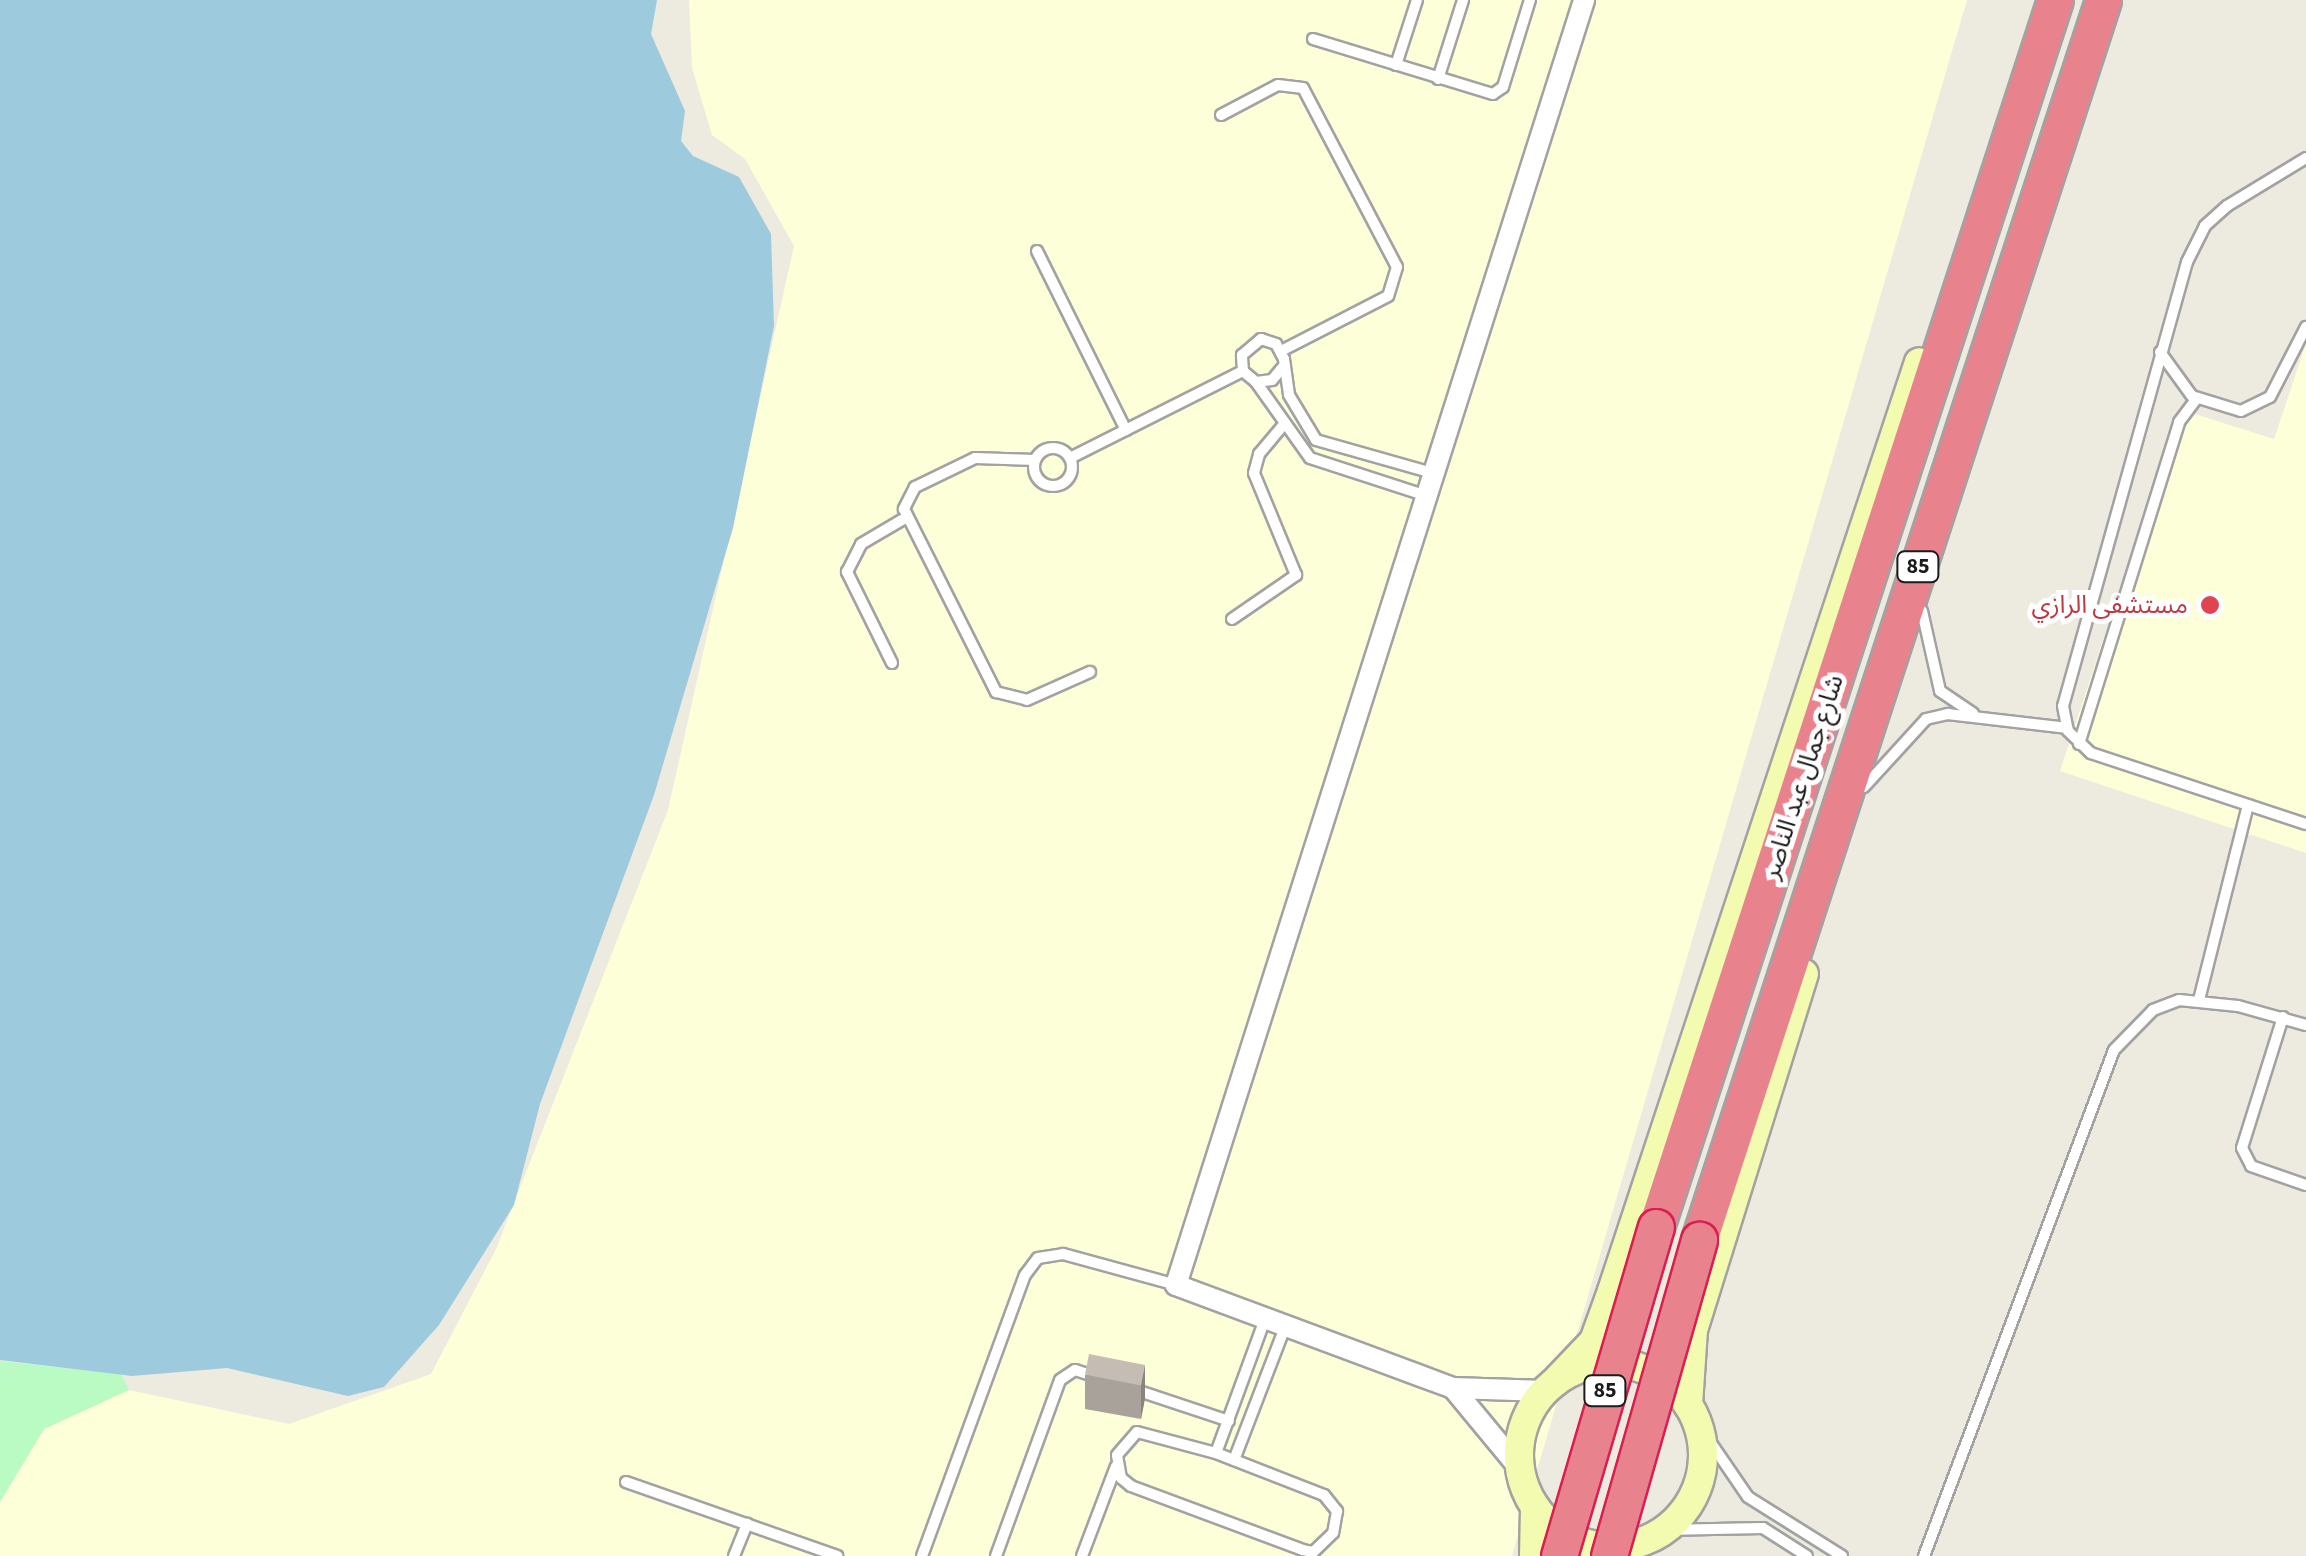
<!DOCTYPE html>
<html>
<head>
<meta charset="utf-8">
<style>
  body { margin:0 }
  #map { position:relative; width:2306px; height:1556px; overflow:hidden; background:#edeae0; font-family:"Source Sans 3","Noto Sans Arabic",sans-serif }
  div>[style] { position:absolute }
  .education>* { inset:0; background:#fcffd7 }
  .park>* { inset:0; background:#b9fbc3 }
  .water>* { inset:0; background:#9ecadd }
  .roads { filter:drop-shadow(2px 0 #a2a2a2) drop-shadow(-2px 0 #a2a2a2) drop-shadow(0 2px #a2a2a2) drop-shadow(0 -2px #a2a2a2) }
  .lane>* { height:10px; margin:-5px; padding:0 5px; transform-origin:5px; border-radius:5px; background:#fff }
  .lane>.ring { margin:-5px; padding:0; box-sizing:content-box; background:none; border:10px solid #fff; border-radius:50% }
  .street>* { height:20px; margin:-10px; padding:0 10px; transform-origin:10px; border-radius:10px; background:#fff }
  .secondary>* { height:28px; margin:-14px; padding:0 14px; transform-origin:14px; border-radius:14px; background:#f2fbaf }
  .secondary>.ring { margin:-14px; padding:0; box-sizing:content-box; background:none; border:28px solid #f2fbaf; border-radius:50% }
  .highway>* { height:35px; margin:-17.5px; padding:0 17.5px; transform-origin:17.5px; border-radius:17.5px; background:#e8838e }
  .bridges { filter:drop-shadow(2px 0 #da1e50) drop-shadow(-2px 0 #da1e50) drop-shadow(0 2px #da1e50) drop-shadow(0 -2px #da1e50) }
  .highway-bridge>* { height:35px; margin:-17.5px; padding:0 17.5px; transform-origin:17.5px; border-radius:17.5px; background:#e8838e }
  .wall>* { inset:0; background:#a9a29a }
  .shaded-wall>* { inset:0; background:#8a847d }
  .building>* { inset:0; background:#c5bcb3; transform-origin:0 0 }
  .dots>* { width:28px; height:28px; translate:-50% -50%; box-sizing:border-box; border:5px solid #fff; border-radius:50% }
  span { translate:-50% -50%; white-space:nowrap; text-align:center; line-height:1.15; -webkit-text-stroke:10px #fff; paint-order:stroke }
  .shield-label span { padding:2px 8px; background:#fff; border:2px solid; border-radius:8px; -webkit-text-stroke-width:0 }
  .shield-label { font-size:22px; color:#1b1b1b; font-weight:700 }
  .health-label { font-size:25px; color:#be3a42 }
  .right { translate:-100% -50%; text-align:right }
  .street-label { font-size:25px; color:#1b1b1b }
</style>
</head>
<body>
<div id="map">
  <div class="education">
    <i style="clip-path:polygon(689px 0,1967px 0,1512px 1556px,0 1556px,0 1502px,44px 1429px,129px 1390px,289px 1424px,431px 1374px,496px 1249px,668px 810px,794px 246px,745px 159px,712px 135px,692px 68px)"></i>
    <i style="clip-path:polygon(2306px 343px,2306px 853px,2060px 771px,2179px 409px,2274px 439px)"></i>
  </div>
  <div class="park">
    <i style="clip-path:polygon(0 1361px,121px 1374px,129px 1390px,44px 1429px,0 1502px)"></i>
  </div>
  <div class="water">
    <i style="clip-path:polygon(0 0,657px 0,651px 34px,685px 111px,681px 141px,693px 156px,739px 177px,771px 234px,774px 326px,733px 528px,654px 795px,540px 1104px,514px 1205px,439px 1325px,384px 1387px,348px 1396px,227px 1368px,132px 1376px,0 1360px)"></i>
  </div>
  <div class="roads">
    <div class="lane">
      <i style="left:1313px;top:39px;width:188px;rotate:17deg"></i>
      <i style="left:1493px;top:94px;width:12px;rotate:-35deg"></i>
      <i style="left:1503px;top:87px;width:91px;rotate:-72.8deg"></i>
      <i style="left:1396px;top:65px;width:68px;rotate:-72.1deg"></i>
      <i style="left:1438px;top:79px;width:83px;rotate:-72.4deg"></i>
      <i style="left:1221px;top:115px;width:64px;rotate:-27.8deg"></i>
      <i style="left:1278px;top:85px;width:25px;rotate:7deg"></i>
      <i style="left:1303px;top:88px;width:202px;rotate:62.3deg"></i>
      <i style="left:1397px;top:267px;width:30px;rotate:107deg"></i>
      <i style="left:1388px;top:296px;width:120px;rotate:152.8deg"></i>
      <i style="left:2306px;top:158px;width:92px;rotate:148.7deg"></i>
      <i style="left:2227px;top:206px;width:30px;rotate:138deg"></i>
      <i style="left:2205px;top:226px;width:40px;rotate:116.6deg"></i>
      <i style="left:2187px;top:262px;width:461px;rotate:105.6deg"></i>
      <i style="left:2063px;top:706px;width:25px;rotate:79deg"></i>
      <i style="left:2068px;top:731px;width:32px;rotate:44deg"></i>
      <i style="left:2091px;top:753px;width:226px;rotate:18.3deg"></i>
      <i style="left:1037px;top:251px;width:200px;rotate:63.6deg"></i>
      <i style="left:2160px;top:352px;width:54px;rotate:54deg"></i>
      <i style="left:2192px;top:396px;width:51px;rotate:17deg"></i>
      <i style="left:2241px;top:411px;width:32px;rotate:-26deg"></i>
      <i style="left:2270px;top:397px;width:79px;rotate:-62.8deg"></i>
      <i style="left:1283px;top:367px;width:17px;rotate:130deg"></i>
      <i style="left:1272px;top:380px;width:16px;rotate:173deg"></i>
      <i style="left:1256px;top:382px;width:17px;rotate:-140deg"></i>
      <i style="left:1243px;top:371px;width:16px;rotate:-94deg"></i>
      <i style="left:1242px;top:355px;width:25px;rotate:-40deg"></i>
      <i style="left:1261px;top:339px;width:16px;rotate:18deg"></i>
      <i style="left:1276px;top:344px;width:17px;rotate:62deg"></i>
      <i style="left:1284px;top:359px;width:36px;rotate:82deg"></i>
      <i style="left:1289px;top:395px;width:52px;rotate:59deg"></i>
      <i style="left:1316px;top:440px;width:122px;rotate:15.8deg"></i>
      <i style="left:1256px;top:382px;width:93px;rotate:54.6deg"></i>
      <i style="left:1310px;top:458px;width:123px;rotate:18deg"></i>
      <i class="ring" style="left:1034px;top:448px;width:28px;height:28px"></i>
      <i style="left:1070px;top:458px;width:194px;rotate:-26.7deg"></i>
      <i style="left:1035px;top:460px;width:60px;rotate:-178.1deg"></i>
      <i style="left:975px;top:458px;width:67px;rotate:154.2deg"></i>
      <i style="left:915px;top:487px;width:25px;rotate:117deg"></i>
      <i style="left:904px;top:509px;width:205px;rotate:63.3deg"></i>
      <i style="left:996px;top:692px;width:32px;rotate:14deg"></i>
      <i style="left:1027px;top:700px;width:69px;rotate:-24deg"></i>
      <i style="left:1922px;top:611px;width:82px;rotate:77.3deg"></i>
      <i style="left:1940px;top:691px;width:40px;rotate:34deg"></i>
      <i style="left:1232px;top:619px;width:78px;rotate:-34.5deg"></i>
      <i style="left:1296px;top:575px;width:110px;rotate:-112.4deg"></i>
      <i style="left:1254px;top:473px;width:20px;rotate:-75deg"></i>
      <i style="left:1259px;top:454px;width:39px;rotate:-50deg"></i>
      <i style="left:892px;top:663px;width:102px;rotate:-116.3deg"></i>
      <i style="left:847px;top:572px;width:31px;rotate:-63deg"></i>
      <i style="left:861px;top:544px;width:53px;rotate:-30.4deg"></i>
      <i style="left:2079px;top:744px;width:337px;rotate:-72.7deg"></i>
      <i style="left:2179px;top:422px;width:30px;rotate:-53deg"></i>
      <i style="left:1864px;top:787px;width:92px;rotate:-47.6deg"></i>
      <i style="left:1926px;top:719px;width:23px;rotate:-13deg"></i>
      <i style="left:1948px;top:714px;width:120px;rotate:6.7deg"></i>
      <i style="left:2199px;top:1000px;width:201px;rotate:-75.9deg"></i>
      <i style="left:2283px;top:1017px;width:137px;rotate:107.4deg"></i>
      <i style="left:2242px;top:1148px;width:20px;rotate:63deg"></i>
      <i style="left:2251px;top:1166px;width:58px;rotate:19.1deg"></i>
      <i style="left:1133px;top:1389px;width:101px;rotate:18.4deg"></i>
      <i style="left:1698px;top:1424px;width:88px;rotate:55.6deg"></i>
      <i style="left:1748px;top:1497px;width:111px;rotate:32.1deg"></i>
      <i style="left:1137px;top:1432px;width:82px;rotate:14.9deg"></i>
      <i style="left:1216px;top:1453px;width:116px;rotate:21.3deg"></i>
      <i style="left:1324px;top:1495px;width:21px;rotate:51deg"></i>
      <i style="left:1337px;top:1511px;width:22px;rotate:100deg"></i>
      <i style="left:1333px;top:1533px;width:28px;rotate:136deg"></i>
      <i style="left:1313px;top:1552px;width:10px;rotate:-169deg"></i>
      <i style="left:1303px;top:1550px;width:184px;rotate:-159.6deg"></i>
      <i style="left:1131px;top:1486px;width:13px;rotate:-141deg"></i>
      <i style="left:1121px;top:1478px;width:23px;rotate:-100deg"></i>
      <i style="left:1117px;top:1455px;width:30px;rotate:-49deg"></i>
      <i style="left:1216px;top:1453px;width:143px;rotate:-69.9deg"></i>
      <i style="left:1234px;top:1460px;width:142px;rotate:-69deg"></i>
      <i style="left:626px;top:1482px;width:224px;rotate:19.3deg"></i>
      <i style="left:1663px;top:1530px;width:100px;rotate:-1.1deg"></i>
      <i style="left:1763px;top:1528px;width:52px;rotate:32.5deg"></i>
      <i style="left:734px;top:1556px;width:35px;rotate:-68deg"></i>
      <i style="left:922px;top:1556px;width:299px;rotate:-69.9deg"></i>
      <i style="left:1025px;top:1275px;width:21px;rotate:-53deg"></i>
      <i style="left:1038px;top:1258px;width:25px;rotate:-9deg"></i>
      <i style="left:1063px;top:1254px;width:117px;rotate:15.3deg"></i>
      <i style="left:996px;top:1556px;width:187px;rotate:-70deg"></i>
      <i style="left:1060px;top:1380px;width:18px;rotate:-34deg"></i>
      <i style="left:1075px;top:1370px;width:23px;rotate:18deg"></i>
      <i style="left:1082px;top:1556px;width:96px;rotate:-69.3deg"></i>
      <i style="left:1924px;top:1556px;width:540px;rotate:-69.42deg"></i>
      <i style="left:2114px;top:1050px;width:56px;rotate:-45.7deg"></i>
      <i style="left:2153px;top:1010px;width:28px;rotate:-21deg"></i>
      <i style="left:2179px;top:1000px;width:59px;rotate:5.8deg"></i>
      <i style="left:2238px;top:1006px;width:71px;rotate:15.6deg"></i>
    </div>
    <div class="street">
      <i style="left:1453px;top:1388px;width:105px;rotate:50.4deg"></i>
      <i style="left:1546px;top:1391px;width:93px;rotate:-178.2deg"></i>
      <i style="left:1453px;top:1388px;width:296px;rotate:-159.6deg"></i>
      <i style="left:1176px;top:1285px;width:1348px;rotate:-72.38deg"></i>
    </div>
    <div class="secondary">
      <i class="ring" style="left:1519px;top:1363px;width:156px;height:156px"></i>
      <i style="left:1555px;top:1382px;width:57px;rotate:-46.4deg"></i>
      <i style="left:1594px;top:1341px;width:53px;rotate:-70.2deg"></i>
      <i style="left:1612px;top:1291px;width:978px;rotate:-71.71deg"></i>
      <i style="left:1688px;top:1405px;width:75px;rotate:-86.2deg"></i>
      <i style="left:1693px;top:1330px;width:373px;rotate:-72.7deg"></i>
      <i style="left:1534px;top:1556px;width:49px;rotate:-88.8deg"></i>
    </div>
    <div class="highway">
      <i style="left:1656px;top:1227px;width:1290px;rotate:-71.99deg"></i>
      <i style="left:1699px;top:1240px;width:1304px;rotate:-71.95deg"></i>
    </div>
  </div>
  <div class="bridges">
    <div class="highway-bridge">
      <i style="left:1559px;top:1556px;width:343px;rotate:-73.6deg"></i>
      <i style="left:1609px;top:1556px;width:329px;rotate:-74.1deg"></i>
    </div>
  </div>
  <div class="wall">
    <i style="clip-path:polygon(1145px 1365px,1145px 1398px,1141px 1419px,1085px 1409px,1085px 1375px)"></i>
  </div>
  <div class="shaded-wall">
    <i style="clip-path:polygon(1145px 1365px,1145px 1398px,1141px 1419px,1141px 1385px)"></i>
  </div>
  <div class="building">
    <i style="left:1089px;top:1354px;width:57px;height:21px;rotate:11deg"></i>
  </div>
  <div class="dots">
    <i style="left:2210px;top:605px;background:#e0444e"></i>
  </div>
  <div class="shield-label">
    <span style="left:1918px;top:567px">85</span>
    <span style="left:1605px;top:1391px">85</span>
  </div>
  <div class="health-label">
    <span class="right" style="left:2188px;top:605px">مستشفى الرازي</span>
  </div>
  <div class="street-label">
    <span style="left:1803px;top:777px;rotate:-72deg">شارع جمال عبد الناصر</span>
  </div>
</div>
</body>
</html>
